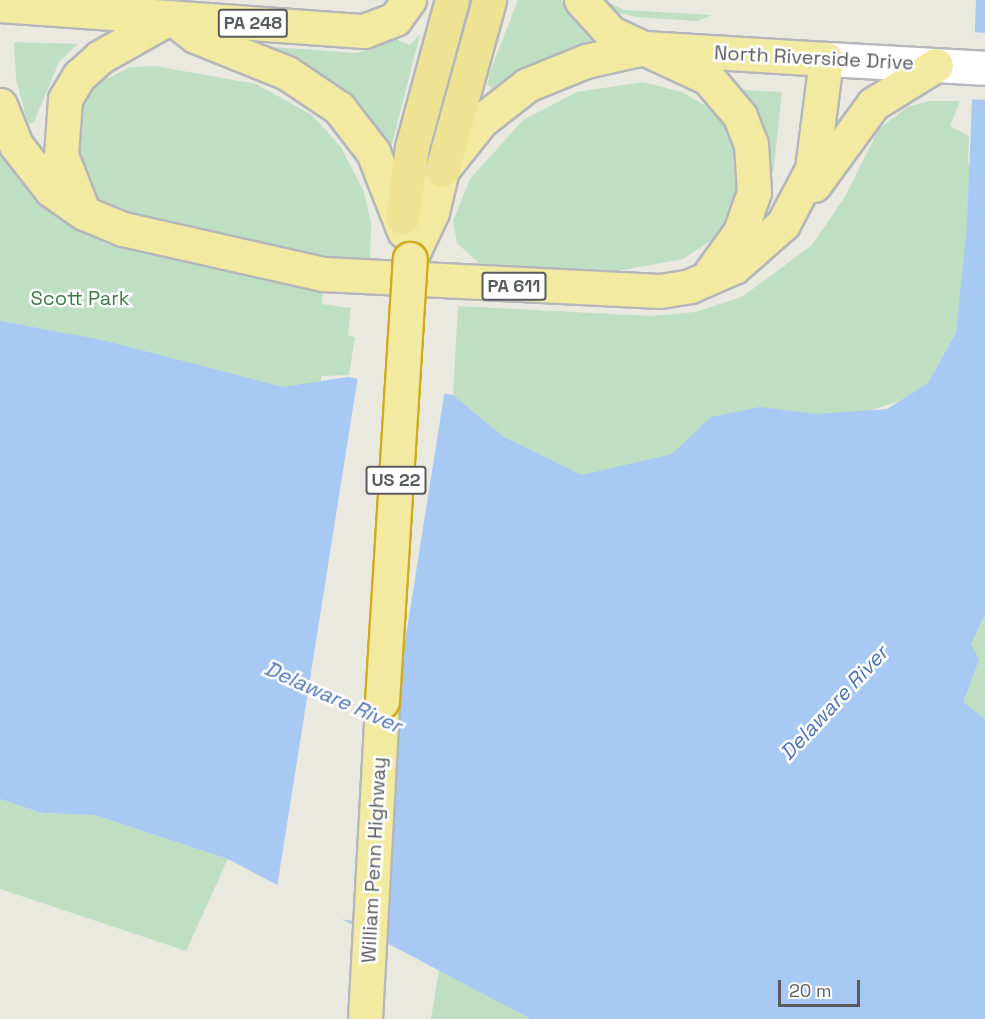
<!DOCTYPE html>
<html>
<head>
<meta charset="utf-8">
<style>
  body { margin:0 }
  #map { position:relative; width:985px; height:1019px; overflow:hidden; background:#eae9e0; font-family:"Space Grotesk",sans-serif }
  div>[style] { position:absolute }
  .green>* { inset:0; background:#bfdfc3 }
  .water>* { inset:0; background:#a7c9f3 }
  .pier>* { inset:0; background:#eae9e0; transform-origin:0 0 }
  .roads { filter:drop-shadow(2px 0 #b4b6bb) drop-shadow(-2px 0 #b4b6bb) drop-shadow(0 2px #b4b6bb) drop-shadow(0 -2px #b4b6bb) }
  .secondary>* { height:33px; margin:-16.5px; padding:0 16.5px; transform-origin:16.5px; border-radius:16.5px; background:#fff }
  .trunk>* { height:33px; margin:-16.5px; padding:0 16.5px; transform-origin:16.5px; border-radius:16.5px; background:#f1eaa0 }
  .motorway>* { height:33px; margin:-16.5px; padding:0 16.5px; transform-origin:16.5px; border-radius:16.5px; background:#eee293 }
  .bridges { filter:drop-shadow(2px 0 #cfac1c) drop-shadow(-2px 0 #cfac1c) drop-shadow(0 2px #cfac1c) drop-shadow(0 -2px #cfac1c) }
  .trunk-bridge>* { height:33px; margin:-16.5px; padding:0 16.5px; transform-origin:16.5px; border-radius:16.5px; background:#f1eaa0 }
  span { translate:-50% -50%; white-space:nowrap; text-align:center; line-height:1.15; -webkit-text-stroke:5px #fff; paint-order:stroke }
  .shield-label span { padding:2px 4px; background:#fff; border:2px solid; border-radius:4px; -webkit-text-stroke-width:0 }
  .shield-label { font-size:18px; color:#595b5f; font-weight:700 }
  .street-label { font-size:20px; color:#595b5f }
  .park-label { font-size:20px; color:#3d7a47 }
  .water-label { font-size:21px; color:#4e73b2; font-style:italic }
  .scale { position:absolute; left:778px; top:980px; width:82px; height:27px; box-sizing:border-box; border:3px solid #595b5f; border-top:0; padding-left:8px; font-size:18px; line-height:21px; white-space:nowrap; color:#595b5f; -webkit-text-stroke:4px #fff; paint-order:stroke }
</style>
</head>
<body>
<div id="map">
  <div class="green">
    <i style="clip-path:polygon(518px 0,561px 0,596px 43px,539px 61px,492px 88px,487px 84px,490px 72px)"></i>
    <i style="clip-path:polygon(603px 0,624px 10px,712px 15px,697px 21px,636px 17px,615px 12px)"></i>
    <i style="clip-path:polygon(420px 34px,389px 156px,257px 46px,357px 53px,396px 39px,410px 45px)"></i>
    <i style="clip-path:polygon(14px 42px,78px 44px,59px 62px,34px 122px,28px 124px,16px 79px)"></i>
    <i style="clip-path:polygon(155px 66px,256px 84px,312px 115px,341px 147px,364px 192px,371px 222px,370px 262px,308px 256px,115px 208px,97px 197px,75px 166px,73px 110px,99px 71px,107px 79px,130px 67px)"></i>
    <i style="clip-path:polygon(643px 82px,682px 92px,704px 105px,710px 99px,736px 141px,740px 189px,726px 223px,713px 239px,683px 259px,607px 273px,485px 269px,457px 243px,453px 221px,470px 179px,523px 120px,577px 92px)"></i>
    <i style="clip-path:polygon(743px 90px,782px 92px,773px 175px,764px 126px)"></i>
    <i style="clip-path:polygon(929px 101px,960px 101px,950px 126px,969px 136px,968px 160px,985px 244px,985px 300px,928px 383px,911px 397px,600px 500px,504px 437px,453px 395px,458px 306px,650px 316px,695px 312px,742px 297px,812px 245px,846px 195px,879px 129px,907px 107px)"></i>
    <i style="clip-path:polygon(0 105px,51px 190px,323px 274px,322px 304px,351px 308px,348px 336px,355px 337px,349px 375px,321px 376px,320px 428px,0 355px)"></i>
    <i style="clip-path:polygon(985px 614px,985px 764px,921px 729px)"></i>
    <i style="clip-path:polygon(0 799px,42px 813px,95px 815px,228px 859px,186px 951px,0 889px)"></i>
    <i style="clip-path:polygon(439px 970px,531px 1019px,431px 1019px)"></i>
  </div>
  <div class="water">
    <i style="clip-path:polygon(976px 0,985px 0,985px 614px,971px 644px,979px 660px,963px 702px,985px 719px,985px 1019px,531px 1019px,228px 859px,95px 815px,42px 813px,0 799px,0 321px,102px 340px,283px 387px,348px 377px,453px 395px,504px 437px,582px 475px,672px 454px,711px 417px,760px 407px,816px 414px,887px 409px,928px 383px,956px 333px,967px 225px)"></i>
  </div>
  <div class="pier">
    <i style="clip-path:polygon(971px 32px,985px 33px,985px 100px,968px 99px)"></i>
    <i style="left:358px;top:376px;width:88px;height:539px;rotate:9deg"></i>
  </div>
  <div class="roads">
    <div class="secondary">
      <i style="left:826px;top:59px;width:159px;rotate:3.2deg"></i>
    </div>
    <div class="trunk">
      <i style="left:581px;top:0;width:45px;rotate:47.7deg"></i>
      <i style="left:611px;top:33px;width:107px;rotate:24.9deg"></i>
      <i style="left:708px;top:78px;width:50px;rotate:49.9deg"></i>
      <i style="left:740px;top:116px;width:30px;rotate:69deg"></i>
      <i style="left:751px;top:144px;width:48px;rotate:86.4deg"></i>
      <i style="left:754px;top:192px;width:42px;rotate:109.3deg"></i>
      <i style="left:740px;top:232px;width:49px;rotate:125.9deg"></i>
      <i style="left:0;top:5px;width:365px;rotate:4.1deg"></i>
      <i style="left:364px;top:31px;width:33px;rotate:-21deg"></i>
      <i style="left:395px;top:19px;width:24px;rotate:-54deg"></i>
      <i style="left:172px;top:18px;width:29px;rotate:38deg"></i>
      <i style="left:195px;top:36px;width:99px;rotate:21.9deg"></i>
      <i style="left:287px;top:73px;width:63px;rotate:33.9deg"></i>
      <i style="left:339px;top:108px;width:56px;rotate:52.3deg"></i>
      <i style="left:373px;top:152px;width:85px;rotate:68.6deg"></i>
      <i style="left:0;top:105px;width:43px;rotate:68.2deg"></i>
      <i style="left:16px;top:145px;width:57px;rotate:52.1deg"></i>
      <i style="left:51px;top:190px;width:40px;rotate:34.9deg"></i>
      <i style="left:84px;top:213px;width:42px;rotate:22.3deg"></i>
      <i style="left:123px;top:229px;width:205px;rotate:12.7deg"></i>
      <i style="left:323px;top:274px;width:337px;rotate:2.9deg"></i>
      <i style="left:660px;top:291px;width:30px;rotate:-9deg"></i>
      <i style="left:690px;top:286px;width:48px;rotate:-23.4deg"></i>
      <i style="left:734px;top:267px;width:65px;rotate:-41.3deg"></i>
      <i style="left:783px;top:224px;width:62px;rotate:-62.2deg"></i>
      <i style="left:812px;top:169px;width:111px;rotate:-82.7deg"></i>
      <i style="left:826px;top:59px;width:182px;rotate:-176.5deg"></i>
      <i style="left:644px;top:48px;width:59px;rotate:167.4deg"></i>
      <i style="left:586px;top:61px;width:64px;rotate:157.9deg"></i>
      <i style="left:527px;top:85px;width:58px;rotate:142deg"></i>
      <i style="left:481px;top:121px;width:63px;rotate:128.5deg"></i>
      <i style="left:442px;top:170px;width:43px;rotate:103.4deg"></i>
      <i style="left:432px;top:212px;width:52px;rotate:115.1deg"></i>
      <i style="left:814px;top:185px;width:100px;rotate:-53.9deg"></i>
      <i style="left:873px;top:104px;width:74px;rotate:-31.8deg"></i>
      <i style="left:83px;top:211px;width:60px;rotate:-111.4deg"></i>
      <i style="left:61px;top:155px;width:56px;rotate:-85.9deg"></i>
      <i style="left:65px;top:99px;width:27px;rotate:-59deg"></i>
      <i style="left:79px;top:76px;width:28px;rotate:-42deg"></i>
      <i style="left:100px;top:57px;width:81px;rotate:-29.4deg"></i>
      <i style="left:365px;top:1019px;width:318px;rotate:-86.9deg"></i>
    </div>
    <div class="motorway">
      <i style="left:442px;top:170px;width:176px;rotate:-74.5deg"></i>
      <i style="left:402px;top:217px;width:71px;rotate:-81.9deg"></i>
      <i style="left:412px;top:147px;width:152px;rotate:-74.8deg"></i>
    </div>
  </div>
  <div class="bridges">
    <div class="trunk-bridge">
      <i style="left:382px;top:701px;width:443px;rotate:-86.4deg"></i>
    </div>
  </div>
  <div class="shield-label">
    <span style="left:253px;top:23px">PA 248</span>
    <span style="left:514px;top:286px">PA 611</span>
    <span style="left:396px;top:480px">US 22</span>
  </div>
  <div class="street-label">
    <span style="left:814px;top:58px;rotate:3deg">North Riverside Drive</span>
    <span style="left:374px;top:860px;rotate:-87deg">William Penn Highway</span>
  </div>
  <div class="park-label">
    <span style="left:80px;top:298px">Scott Park</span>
  </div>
  <div class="water-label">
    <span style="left:333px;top:697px;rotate:24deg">Delaware River</span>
    <span style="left:834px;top:703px;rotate:-47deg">Delaware River</span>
  </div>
  <div class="scale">20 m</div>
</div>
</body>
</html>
